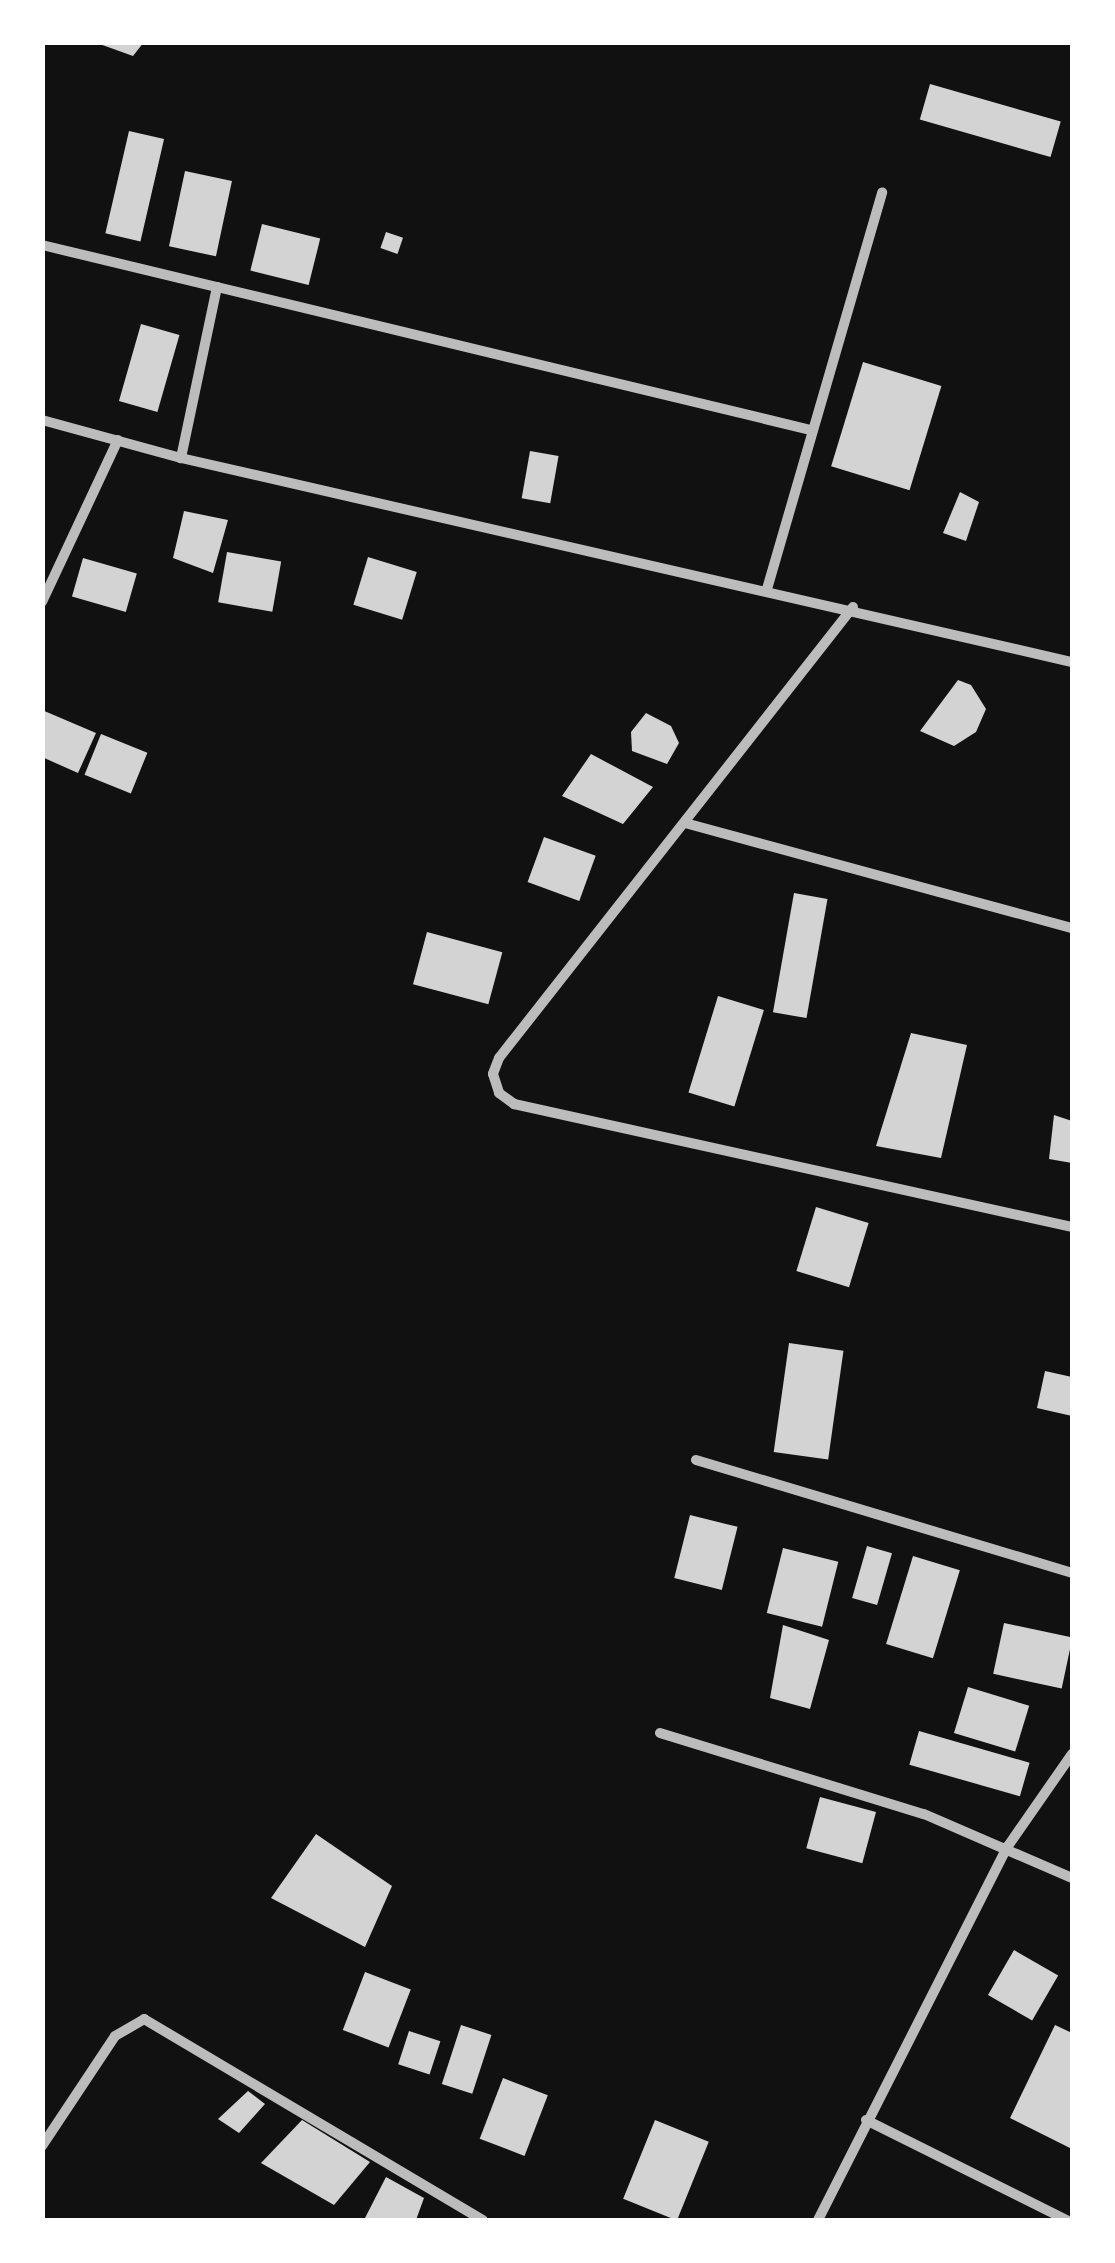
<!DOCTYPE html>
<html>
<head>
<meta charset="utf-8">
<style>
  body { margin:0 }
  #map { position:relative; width:1115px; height:2263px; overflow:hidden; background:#111; font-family:Mulish,sans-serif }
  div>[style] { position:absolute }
  .building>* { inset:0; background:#d3d3d3; transform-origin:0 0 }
  .minor>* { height:10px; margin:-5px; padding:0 5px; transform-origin:5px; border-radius:5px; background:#bcbcbc }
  span { translate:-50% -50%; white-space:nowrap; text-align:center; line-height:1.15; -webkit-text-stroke:8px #fff; paint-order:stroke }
  .frame { position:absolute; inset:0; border:45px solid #fff; pointer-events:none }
</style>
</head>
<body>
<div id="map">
  <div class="building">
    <i style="clip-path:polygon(94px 42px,144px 42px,133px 56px)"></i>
    <i style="left:930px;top:84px;width:136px;height:37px;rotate:16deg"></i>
    <i style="left:129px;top:131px;width:36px;height:105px;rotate:13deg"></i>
    <i style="left:185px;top:171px;width:48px;height:77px;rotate:12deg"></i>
    <i style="left:262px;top:224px;width:60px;height:48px;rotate:14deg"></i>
    <i style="left:386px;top:232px;width:18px;height:17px;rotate:19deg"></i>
    <i style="left:141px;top:324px;width:40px;height:80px;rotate:16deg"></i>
    <i style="left:863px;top:362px;width:82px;height:109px;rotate:17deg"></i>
    <i style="left:530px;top:451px;width:29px;height:48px;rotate:10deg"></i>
    <i style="clip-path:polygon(960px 492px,979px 502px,966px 541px,943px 533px)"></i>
    <i style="clip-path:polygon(184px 511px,228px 520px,213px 573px,173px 558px)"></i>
    <i style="left:227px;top:552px;width:55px;height:51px;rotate:10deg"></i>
    <i style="left:368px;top:557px;width:51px;height:50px;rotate:17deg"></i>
    <i style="left:83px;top:558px;width:56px;height:40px;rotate:16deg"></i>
    <i style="clip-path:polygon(958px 680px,971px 685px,986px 709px,976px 732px,954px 746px,920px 731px)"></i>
    <i style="clip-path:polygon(42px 710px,96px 733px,78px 773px,42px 757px)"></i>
    <i style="clip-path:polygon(646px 713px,671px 726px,679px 743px,667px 764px,632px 751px,631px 732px)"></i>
    <i style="left:101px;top:734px;width:50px;height:44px;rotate:22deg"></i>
    <i style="clip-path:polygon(591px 754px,653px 787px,623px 824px,562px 796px)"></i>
    <i style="left:544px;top:837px;width:55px;height:48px;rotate:20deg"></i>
    <i style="left:794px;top:893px;width:34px;height:121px;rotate:10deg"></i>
    <i style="left:427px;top:932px;width:78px;height:54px;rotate:15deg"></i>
    <i style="left:718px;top:996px;width:48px;height:101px;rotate:17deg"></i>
    <i style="clip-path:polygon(911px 1033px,967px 1045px,941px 1158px,876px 1146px)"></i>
    <i style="clip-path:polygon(1054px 1115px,1072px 1121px,1072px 1163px,1049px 1159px)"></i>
    <i style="left:816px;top:1207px;width:55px;height:67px;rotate:17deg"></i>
    <i style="left:789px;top:1343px;width:55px;height:110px;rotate:8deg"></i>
    <i style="clip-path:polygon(1045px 1371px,1072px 1377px,1072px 1416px,1037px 1408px)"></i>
    <i style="left:690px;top:1515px;width:49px;height:65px;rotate:14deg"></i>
    <i style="left:867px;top:1546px;width:26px;height:54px;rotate:16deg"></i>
    <i style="left:783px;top:1548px;width:57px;height:67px;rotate:14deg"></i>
    <i style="left:913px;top:1556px;width:49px;height:92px;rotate:17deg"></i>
    <i style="left:1004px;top:1623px;width:70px;height:52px;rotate:12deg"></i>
    <i style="clip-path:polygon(783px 1625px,829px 1640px,810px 1709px,770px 1698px)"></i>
    <i style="left:968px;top:1687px;width:64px;height:48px;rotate:17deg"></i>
    <i style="left:919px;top:1731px;width:115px;height:35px;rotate:16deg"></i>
    <i style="left:820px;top:1797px;width:58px;height:53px;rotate:15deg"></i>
    <i style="clip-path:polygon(316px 1834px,392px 1886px,365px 1947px,271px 1898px)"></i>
    <i style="left:1014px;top:1950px;width:51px;height:52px;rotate:30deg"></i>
    <i style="left:365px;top:1972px;width:49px;height:62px;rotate:21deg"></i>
    <i style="left:461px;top:2025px;width:32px;height:62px;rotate:18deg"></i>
    <i style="clip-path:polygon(1055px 2025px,1072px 2033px,1072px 2149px,1010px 2118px)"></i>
    <i style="left:409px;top:2031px;width:33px;height:35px;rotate:18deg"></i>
    <i style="left:503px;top:2078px;width:48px;height:65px;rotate:21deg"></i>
    <i style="clip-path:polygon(248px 2091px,265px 2104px,239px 2133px,218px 2119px)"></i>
    <i style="clip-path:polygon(302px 2120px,370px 2162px,334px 2205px,261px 2163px)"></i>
    <i style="left:655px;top:2120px;width:58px;height:85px;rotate:22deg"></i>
    <i style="clip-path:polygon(386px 2177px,424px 2198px,416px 2220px,365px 2218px)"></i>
  </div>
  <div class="minor">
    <i style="left:42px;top:245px;width:180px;rotate:13.5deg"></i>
    <i style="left:217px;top:287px;width:175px;rotate:101.9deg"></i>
    <i style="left:217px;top:287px;width:611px;rotate:13.54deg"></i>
    <i style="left:42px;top:420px;width:144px;rotate:15.3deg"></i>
    <i style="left:181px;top:458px;width:914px;rotate:12.9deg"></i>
    <i style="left:767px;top:589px;width:413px;rotate:-73.8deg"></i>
    <i style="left:42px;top:602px;width:179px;rotate:-64.9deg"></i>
    <i style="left:853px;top:607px;width:573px;rotate:128.13deg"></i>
    <i style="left:499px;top:1058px;width:17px;rotate:111deg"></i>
    <i style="left:493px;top:1074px;width:20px;rotate:72deg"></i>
    <i style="left:499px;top:1093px;width:19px;rotate:36deg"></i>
    <i style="left:514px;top:1104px;width:571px;rotate:12.43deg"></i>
    <i style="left:685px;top:823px;width:401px;rotate:15.2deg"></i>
    <i style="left:696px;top:1460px;width:393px;rotate:16.7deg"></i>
    <i style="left:660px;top:1733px;width:276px;rotate:17.1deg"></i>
    <i style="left:924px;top:1814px;width:161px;rotate:23.4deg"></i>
    <i style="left:866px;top:2120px;width:225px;rotate:26.5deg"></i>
    <i style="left:42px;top:2146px;width:132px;rotate:-56.4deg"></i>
    <i style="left:115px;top:2036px;width:34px;rotate:-30deg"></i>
    <i style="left:144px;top:2019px;width:394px;rotate:30.7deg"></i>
    <i style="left:818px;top:2220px;width:419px;rotate:-63.1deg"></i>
    <i style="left:1008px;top:1846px;width:112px;rotate:-55.2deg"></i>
  </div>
  <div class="frame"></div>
</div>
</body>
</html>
